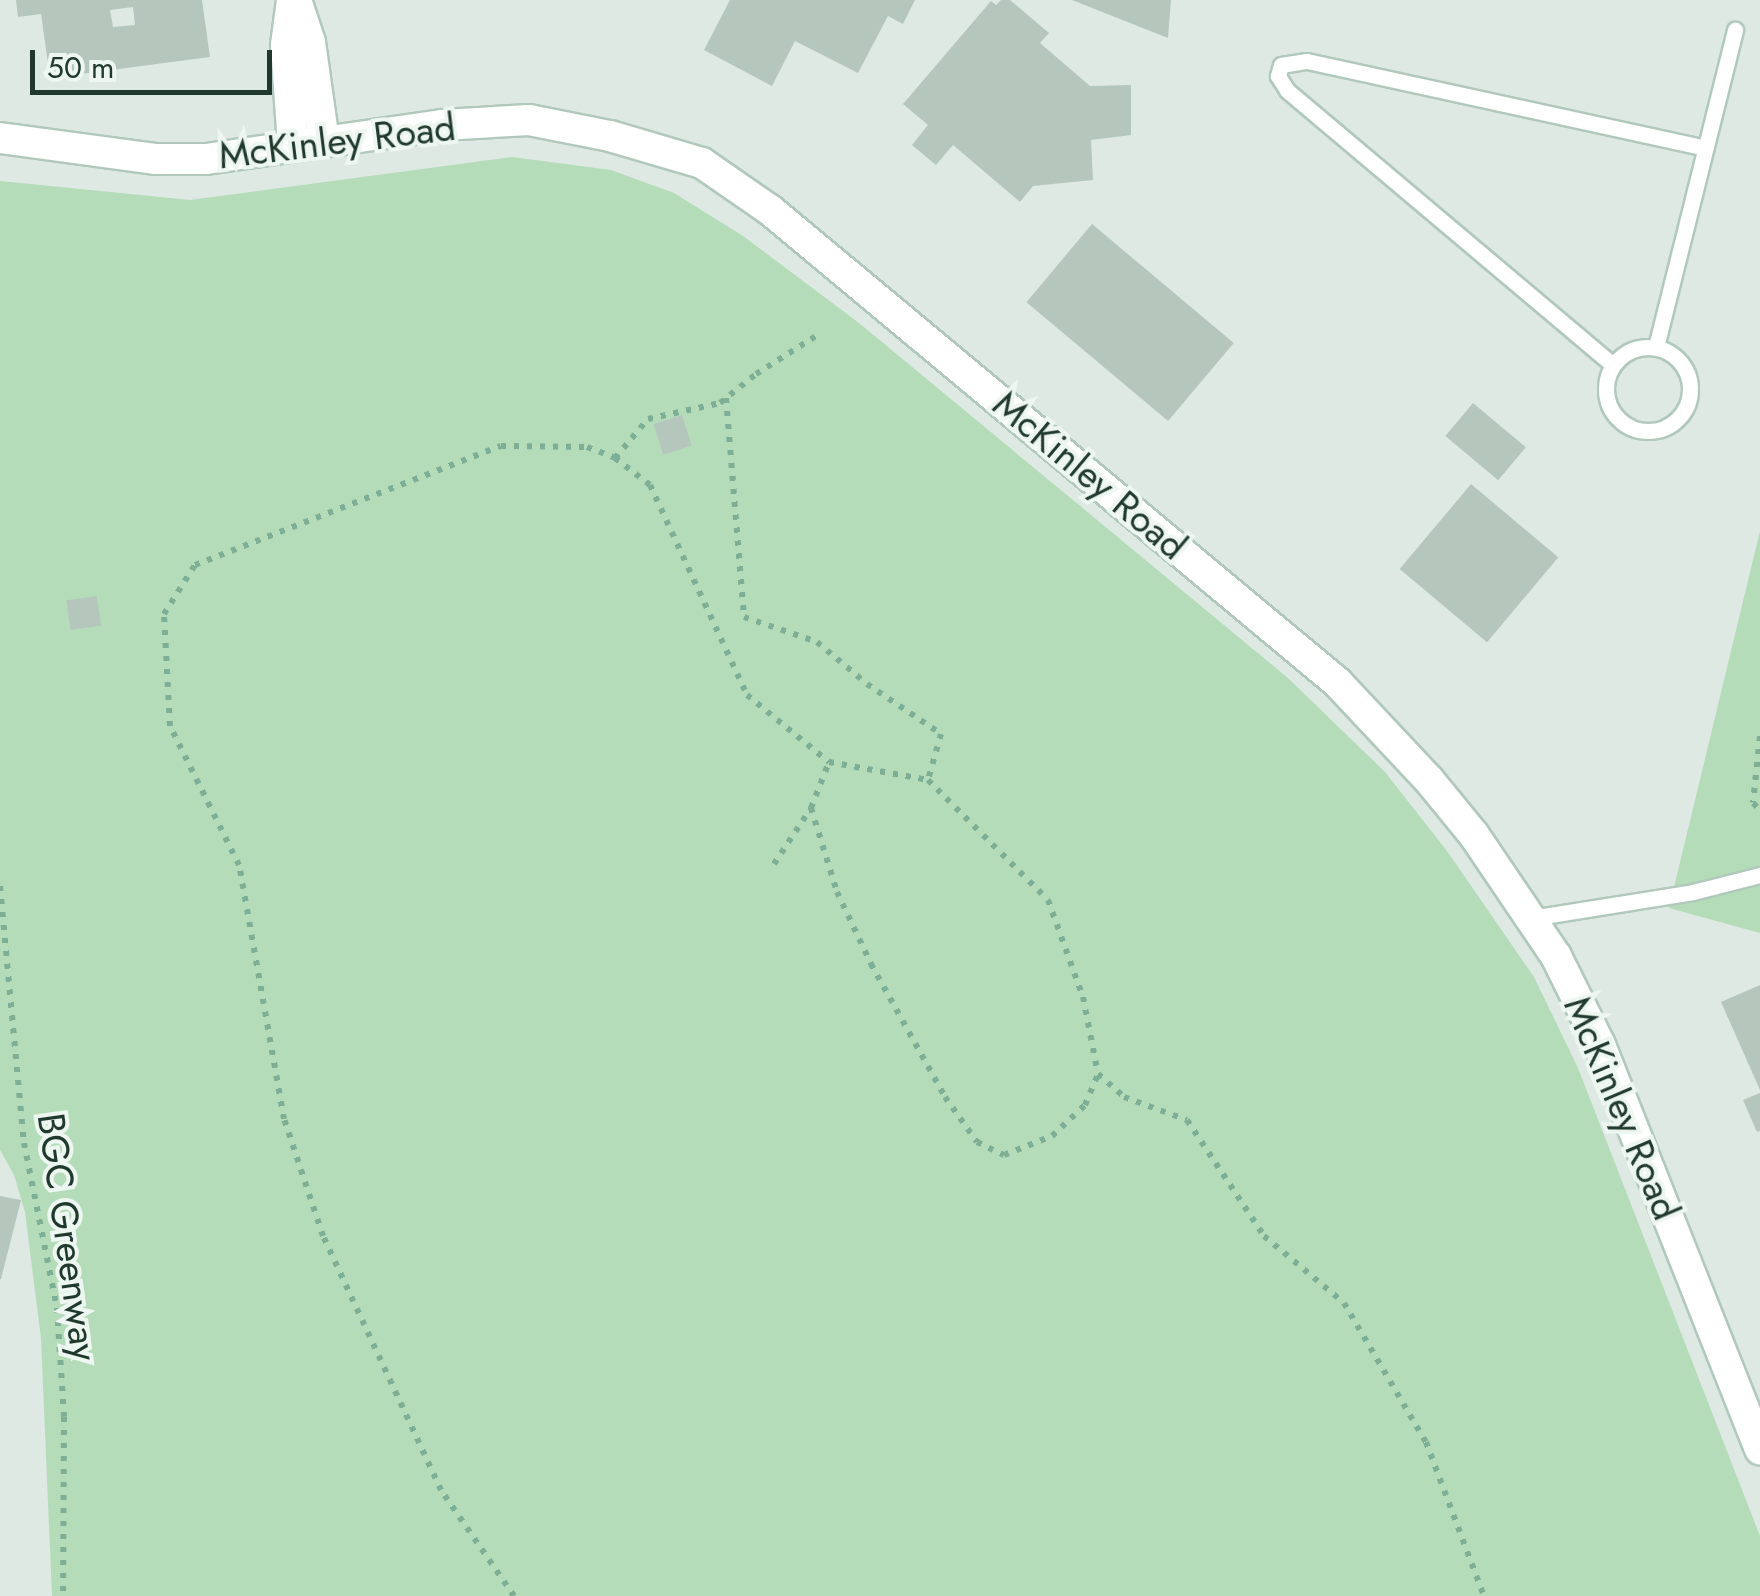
<!DOCTYPE html>
<html>
<head>
<meta charset="utf-8">
<style>
  body { margin:0 }
  #map { position:relative; width:1760px; height:1596px; overflow:hidden; background:#dde9e2; font-family:Jost,sans-serif }
  div>[style] { position:absolute }
  .green>* { inset:0; background:#b5dcb9 }
  .building>* { inset:0; background:#b5c7bd; transform-origin:0 0 }
  .path>* { height:6px; margin-top:-3px; transform-origin:0; background:repeating-linear-gradient(90deg,#7dae96 0 5px,transparent 0 13px) }
  .roads { filter:drop-shadow(2px 0 #b0c9bc) drop-shadow(-2px 0 #b0c9bc) drop-shadow(0 2px #b0c9bc) drop-shadow(0 -2px #b0c9bc) }
  .service>* { height:15px; margin:-7.5px; padding:0 7.5px; transform-origin:7.5px; border-radius:7.5px; background:#fff }
  .service>.ring { margin:-7.5px; padding:0; box-sizing:content-box; background:none; border:15px solid #fff; border-radius:50% }
  .tertiary>* { height:30px; margin:-15px; padding:0 15px; transform-origin:15px; border-radius:15px; background:#fff }
  .secondary>* { height:30px; margin:-15px; padding:0 15px; transform-origin:15px; border-radius:15px; background:#fff }
  span { translate:-50% -50%; white-space:nowrap; text-align:center; line-height:1.15; -webkit-text-stroke:8px #edf6f0; paint-order:stroke }
  .street-label { font-size:38px; color:#1f392d }
  .scale { position:absolute; left:30px; top:50px; width:242px; height:45px; box-sizing:border-box; border:5px solid #1f392d; border-top:0; padding-left:12px; font-size:30px; line-height:35px; white-space:nowrap; color:#1f392d; -webkit-text-stroke:8px #edf6f0; paint-order:stroke }
</style>
</head>
<body>
<div id="map">
  <div class="green">
    <i style="clip-path:polygon(512px 157px,611px 170px,674px 193px,743px 236px,859px 323px,1288px 678px,1385px 772px,1447px 851px,1534px 977px,1578px 1068px,1760px 1536px,1760px 1596px,52px 1596px,41px 1338px,25px 1212px,14px 1175px,0 1150px,0 181px,190px 200px)"></i>
    <i style="clip-path:polygon(1760px 531px,1760px 933px,1669px 908px)"></i>
  </div>
  <div class="building">
    <i style="clip-path:polygon(evenodd,16px 0,202px 0,210px 57px,50px 78px,41px 14px,18px 17px,16px 0,133px 7px,135px 25px,113px 27px,110px 10px,133px 7px)"></i>
    <i style="clip-path:polygon(730px 0,915px 0,903px 24px,888px 16px,858px 73px,795px 41px,772px 86px,704px 50px)"></i>
    <i style="clip-path:polygon(1001px 0,1010px 0,1049px 33px,1040px 43px,1090px 86px,1131px 85px,1131px 135px,1091px 140px,1093px 180px,1033px 186px,1020px 202px,953px 145px,936px 165px,912px 145px,928px 125px,903px 104px,991px 1px,996px 5px)"></i>
    <i style="clip-path:polygon(1072px 0,1171px 0,1168px 38px)"></i>
    <i style="left:1092px;top:224px;width:185px;height:102px;rotate:40deg"></i>
    <i style="left:1473px;top:403px;width:69px;height:43px;rotate:40deg"></i>
    <i style="left:682px;top:415px;width:32px;height:30px;rotate:72deg"></i>
    <i style="left:1471px;top:484px;width:114px;height:111px;rotate:40deg"></i>
    <i style="left:97px;top:596px;width:30px;height:31px;rotate:82deg"></i>
    <i style="clip-path:polygon(1760px 985px,1760px 1090px,1721px 1002px)"></i>
    <i style="clip-path:polygon(1760px 1093px,1760px 1131px,1757px 1132px,1743px 1100px)"></i>
    <i style="clip-path:polygon(0 1196px,21px 1200px,1px 1279px,0 1279px)"></i>
  </div>
  <div class="path">
    <i style="left:726px;top:398px;width:220px;rotate:85.3deg"></i>
    <i style="left:744px;top:617px;width:77px;rotate:18.9deg"></i>
    <i style="left:817px;top:642px;width:65px;rotate:40deg"></i>
    <i style="left:867px;top:684px;width:89px;rotate:34deg"></i>
    <i style="left:941px;top:734px;width:48px;rotate:105.8deg"></i>
    <i style="left:615px;top:458px;width:51px;rotate:-49.8deg"></i>
    <i style="left:648px;top:419px;width:74px;rotate:-12.5deg"></i>
    <i style="left:720px;top:403px;width:46px;rotate:-38.9deg"></i>
    <i style="left:756px;top:374px;width:71px;rotate:-32.3deg"></i>
    <i style="left:1760px;top:736px;width:67px;rotate:96deg"></i>
    <i style="left:1753px;top:803px;width:10px;rotate:45deg"></i>
    <i style="left:811px;top:808px;width:88px;rotate:72.8deg"></i>
    <i style="left:837px;top:892px;width:80px;rotate:64.7deg"></i>
    <i style="left:871px;top:964px;width:152px;rotate:60.9deg"></i>
    <i style="left:945px;top:1097px;width:55px;rotate:54.6deg"></i>
    <i style="left:977px;top:1142px;width:30px;rotate:26deg"></i>
    <i style="left:1004px;top:1155px;width:52px;rotate:-21.6deg"></i>
    <i style="left:1052px;top:1136px;width:45px;rotate:-43.2deg"></i>
    <i style="left:1085px;top:1105px;width:34px;rotate:-67deg"></i>
    <i style="left:774px;top:864px;width:67px;rotate:-56.5deg"></i>
    <i style="left:811px;top:808px;width:49px;rotate:-68.6deg"></i>
    <i style="left:0;top:886px;width:258px;rotate:84.7deg"></i>
    <i style="left:24px;top:1143px;width:168px;rotate:78.7deg"></i>
    <i style="left:57px;top:1308px;width:109px;rotate:86.3deg"></i>
    <i style="left:64px;top:1417px;width:179px;rotate:90.3deg"></i>
    <i style="left:514px;top:1596px;width:129px;rotate:-124.6deg"></i>
    <i style="left:441px;top:1490px;width:280px;rotate:-114.9deg"></i>
    <i style="left:323px;top:1236px;width:123px;rotate:-108.4deg"></i>
    <i style="left:284px;top:1119px;width:258px;rotate:-100deg"></i>
    <i style="left:239px;top:865px;width:155px;rotate:-116.4deg"></i>
    <i style="left:170px;top:726px;width:112px;rotate:-93.1deg"></i>
    <i style="left:164px;top:614px;width:58px;rotate:-57.7deg"></i>
    <i style="left:195px;top:565px;width:328px;rotate:-21.3deg"></i>
    <i style="left:501px;top:446px;width:86px;rotate:0.7deg"></i>
    <i style="left:587px;top:447px;width:30px;rotate:21deg"></i>
    <i style="left:615px;top:458px;width:44px;rotate:37.6deg"></i>
    <i style="left:650px;top:485px;width:231px;rotate:65.2deg"></i>
    <i style="left:747px;top:695px;width:106px;rotate:39.3deg"></i>
    <i style="left:829px;top:762px;width:101px;rotate:10.3deg"></i>
    <i style="left:928px;top:780px;width:170px;rotate:45deg"></i>
    <i style="left:1048px;top:900px;width:103px;rotate:70.2deg"></i>
    <i style="left:1083px;top:997px;width:78px;rotate:79deg"></i>
    <i style="left:1098px;top:1074px;width:35px;rotate:41deg"></i>
    <i style="left:1124px;top:1097px;width:67px;rotate:20.1deg"></i>
    <i style="left:1187px;top:1120px;width:139px;rotate:56.4deg"></i>
    <i style="left:1264px;top:1236px;width:104px;rotate:39.9deg"></i>
    <i style="left:1344px;top:1303px;width:161px;rotate:59.5deg"></i>
    <i style="left:1426px;top:1442px;width:165px;rotate:69.4deg"></i>
  </div>
  <div class="roads">
    <div class="service">
      <i class="ring" style="left:1606px;top:347px;width:69px;height:69px"></i>
      <i style="left:1656px;top:347px;width:327px;rotate:-76deg"></i>
      <i style="left:1613px;top:365px;width:426px;rotate:-139.9deg"></i>
      <i style="left:1287px;top:90px;width:17px;rotate:-123deg"></i>
      <i style="left:1278px;top:76px;width:11px;rotate:-75deg"></i>
      <i style="left:1281px;top:65px;width:26px;rotate:-9deg"></i>
      <i style="left:1307px;top:61px;width:408px;rotate:12.3deg"></i>
      <i style="left:1531px;top:918px;width:164px;rotate:-9.1deg"></i>
      <i style="left:1693px;top:892px;width:69px;rotate:-14.2deg"></i>
    </div>
    <div class="tertiary">
      <i style="left:292px;top:0;width:45px;rotate:97.6deg"></i>
      <i style="left:286px;top:45px;width:101px;rotate:86deg"></i>
      <i style="left:296px;top:0;width:44px;rotate:71.6deg"></i>
      <i style="left:310px;top:42px;width:101px;rotate:82deg"></i>
    </div>
    <div class="secondary">
      <i style="left:0;top:138px;width:156px;rotate:7.7deg"></i>
      <i style="left:155px;top:159px;width:51px"></i>
      <i style="left:206px;top:159px;width:238px;rotate:-8.2deg"></i>
      <i style="left:442px;top:125px;width:87px;rotate:-3.3deg"></i>
      <i style="left:529px;top:120px;width:83px;rotate:11.2deg"></i>
      <i style="left:610px;top:136px;width:96px;rotate:16.4deg"></i>
      <i style="left:702px;top:163px;width:83px;rotate:34.7deg"></i>
      <i style="left:770px;top:210px;width:738px;rotate:39.78deg"></i>
      <i style="left:1337px;top:682px;width:134px;rotate:46.8deg"></i>
      <i style="left:1429px;top:780px;width:71px;rotate:50.7deg"></i>
      <i style="left:1474px;top:835px;width:146px;rotate:55.9deg"></i>
      <i style="left:1556px;top:956px;width:99px;rotate:63.7deg"></i>
      <i style="left:1600px;top:1045px;width:435px;rotate:68.4deg"></i>
    </div>
  </div>
  <div class="street-label">
    <span style="left:337px;top:141px;rotate:-7deg">McKinley Road</span>
    <span style="left:1090px;top:475px;rotate:40deg">McKinley Road</span>
    <span style="left:1622px;top:1108px;rotate:67deg">McKinley Road</span>
    <span style="left:68px;top:1237px;rotate:82deg">BGC Greenway</span>
  </div>
  <div class="scale">50 m</div>
</div>
</body>
</html>
